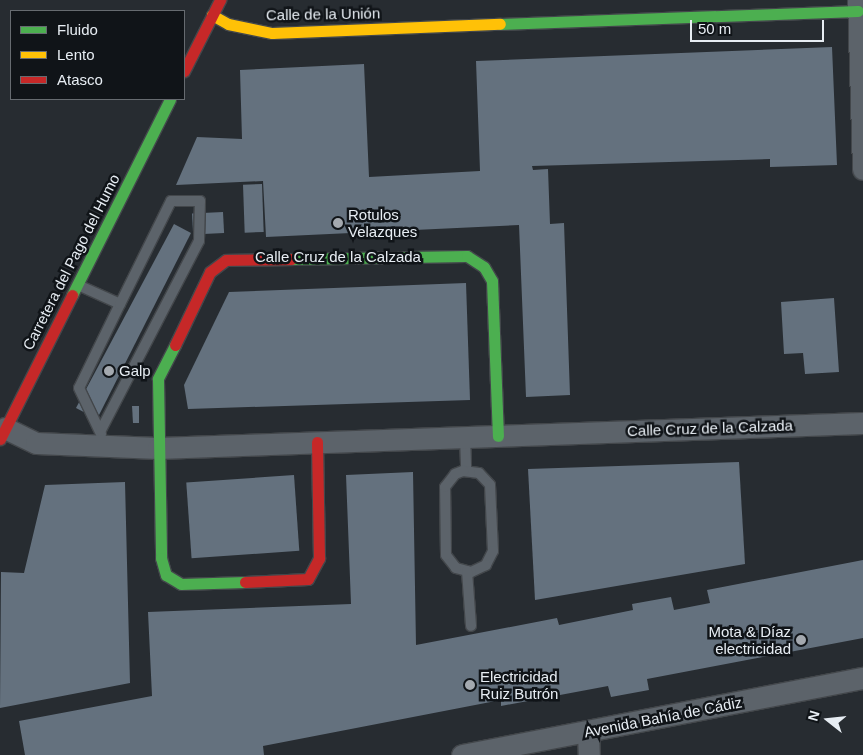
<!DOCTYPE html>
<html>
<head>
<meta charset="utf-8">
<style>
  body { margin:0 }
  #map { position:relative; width:863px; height:755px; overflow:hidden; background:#272c31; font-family:Arial,sans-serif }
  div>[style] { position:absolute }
  .building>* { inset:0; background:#64717e; transform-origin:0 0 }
  .roads { filter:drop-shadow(1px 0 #43474b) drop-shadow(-1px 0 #43474b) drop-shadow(0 1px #43474b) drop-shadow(0 -1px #43474b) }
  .lane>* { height:10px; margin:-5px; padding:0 5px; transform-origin:5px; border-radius:5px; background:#5c636a }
  .street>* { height:21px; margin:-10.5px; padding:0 10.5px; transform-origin:10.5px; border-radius:10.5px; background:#5c636a }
  .fast>* { height:11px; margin:-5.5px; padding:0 5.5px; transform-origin:5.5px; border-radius:5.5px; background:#4caf50 }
  .slow>* { height:11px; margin:-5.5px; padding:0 5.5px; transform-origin:5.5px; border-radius:5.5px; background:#ffc107 }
  .jam>* { height:11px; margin:-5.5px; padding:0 5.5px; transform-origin:5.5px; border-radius:5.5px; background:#c62828 }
  .dots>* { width:14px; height:14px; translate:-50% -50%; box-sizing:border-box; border:2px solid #101418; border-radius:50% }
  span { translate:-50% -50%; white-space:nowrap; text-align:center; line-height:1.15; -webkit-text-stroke:5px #101418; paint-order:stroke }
  .street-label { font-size:15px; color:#e7edf3 }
  .poi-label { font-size:15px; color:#e7edf3 }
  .left { translate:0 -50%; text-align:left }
  .right { translate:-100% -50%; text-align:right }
  .legend { position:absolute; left:10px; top:10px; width:175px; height:90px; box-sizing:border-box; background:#101418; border:1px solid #666b70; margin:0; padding:6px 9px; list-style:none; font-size:15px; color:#e7edf3 }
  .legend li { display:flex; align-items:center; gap:10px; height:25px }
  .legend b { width:25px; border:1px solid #666b70 }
  .north { position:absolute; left:803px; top:695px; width:50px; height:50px; -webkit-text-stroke:4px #101418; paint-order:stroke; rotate:286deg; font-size:14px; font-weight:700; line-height:20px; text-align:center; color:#e7edf3 }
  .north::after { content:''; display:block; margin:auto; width:18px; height:22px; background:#e7edf3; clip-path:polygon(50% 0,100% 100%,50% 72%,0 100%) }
  .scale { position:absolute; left:690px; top:20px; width:134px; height:22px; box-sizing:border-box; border:2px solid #e7edf3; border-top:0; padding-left:6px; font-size:15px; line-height:18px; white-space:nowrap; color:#e7edf3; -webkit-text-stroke:4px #101418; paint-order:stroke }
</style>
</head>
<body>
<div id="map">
  <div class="building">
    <i style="clip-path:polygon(832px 47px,837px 165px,770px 167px,770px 159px,532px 166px,533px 170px,548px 169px,550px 224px,564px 223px,570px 395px,526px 397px,519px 225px,266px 237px,263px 181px,176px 185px,197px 137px,242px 139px,240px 70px,364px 64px,369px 177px,480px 171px,476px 61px)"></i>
    <i style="left:262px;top:184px;width:48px;height:19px;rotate:88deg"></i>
    <i style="left:223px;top:212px;width:21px;height:31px;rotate:87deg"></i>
    <i style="clip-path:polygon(174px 224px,191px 233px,97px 419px,76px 408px)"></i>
    <i style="clip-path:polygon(466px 283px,470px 400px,188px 409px,184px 385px,229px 292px)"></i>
    <i style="clip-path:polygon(834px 298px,839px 372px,805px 374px,803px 353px,784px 354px,781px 302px)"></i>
    <i style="clip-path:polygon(132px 406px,139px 406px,139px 423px,133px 423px)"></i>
    <i style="clip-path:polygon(739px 462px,745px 564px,535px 600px,528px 469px)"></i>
    <i style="clip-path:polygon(413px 472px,416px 645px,557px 618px,559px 625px,633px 610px,632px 604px,671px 597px,674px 610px,710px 603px,707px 590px,863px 560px,863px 638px,647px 679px,649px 690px,611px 697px,608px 686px,501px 706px,501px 700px,263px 746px,264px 755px,25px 755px,19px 721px,152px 696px,148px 612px,351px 604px,346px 475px)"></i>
    <i style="left:294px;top:475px;width:76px;height:108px;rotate:86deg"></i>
    <i style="clip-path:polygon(125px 482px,130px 683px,0 708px,1px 572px,24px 573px,45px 485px)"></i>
  </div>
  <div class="roads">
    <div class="lane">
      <i style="left:78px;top:285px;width:46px;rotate:24.3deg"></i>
      <i style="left:120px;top:304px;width:93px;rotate:116deg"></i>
      <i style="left:79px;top:388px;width:51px;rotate:64.4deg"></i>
      <i style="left:101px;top:430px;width:213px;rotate:-62.6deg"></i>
      <i style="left:199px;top:241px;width:40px;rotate:-88.6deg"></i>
      <i style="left:200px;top:201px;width:29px;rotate:180deg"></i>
      <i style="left:171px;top:201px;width:115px;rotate:116.3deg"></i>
      <i style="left:465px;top:436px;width:35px;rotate:88deg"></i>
      <i style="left:463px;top:471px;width:16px;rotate:7deg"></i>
      <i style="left:479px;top:473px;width:16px;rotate:47deg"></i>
      <i style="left:490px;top:485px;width:66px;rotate:87.4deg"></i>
      <i style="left:493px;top:551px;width:16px;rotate:117deg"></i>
      <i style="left:486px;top:565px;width:17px;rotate:155deg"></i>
      <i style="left:471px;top:572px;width:16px;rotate:-165deg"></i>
      <i style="left:456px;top:568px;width:16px;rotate:-128deg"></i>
      <i style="left:446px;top:555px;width:68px;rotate:-90.8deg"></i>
      <i style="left:445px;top:487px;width:16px;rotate:-52deg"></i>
      <i style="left:455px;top:474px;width:9px;rotate:-21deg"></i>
      <i style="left:467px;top:571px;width:55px;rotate:85.8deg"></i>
    </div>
    <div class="street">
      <i style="left:858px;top:0;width:169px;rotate:88.3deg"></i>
      <i style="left:5px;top:428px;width:34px;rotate:26deg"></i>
      <i style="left:36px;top:443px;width:122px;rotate:2.3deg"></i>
      <i style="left:158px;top:448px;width:705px;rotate:-2.03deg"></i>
      <i style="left:588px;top:732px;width:23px;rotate:88deg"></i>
      <i style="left:462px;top:755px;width:408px;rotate:-10.9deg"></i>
    </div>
    <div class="fast">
      <i style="left:500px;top:24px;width:358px;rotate:-2.1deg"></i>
      <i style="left:291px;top:259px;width:176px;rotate:-1deg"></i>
      <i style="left:467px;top:256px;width:20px;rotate:33deg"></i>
      <i style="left:484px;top:267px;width:16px;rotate:60deg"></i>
      <i style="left:492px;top:281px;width:155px;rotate:87.8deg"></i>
      <i style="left:72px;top:295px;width:219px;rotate:-63.4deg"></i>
      <i style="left:175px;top:345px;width:38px;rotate:117deg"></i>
      <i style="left:158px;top:379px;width:179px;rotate:89deg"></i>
      <i style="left:161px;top:558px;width:18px;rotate:74deg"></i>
      <i style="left:166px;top:575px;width:17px;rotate:31deg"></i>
      <i style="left:181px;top:584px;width:64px;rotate:-1.8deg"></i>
    </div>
    <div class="slow">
      <i style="left:212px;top:15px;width:18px;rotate:29deg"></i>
      <i style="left:228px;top:24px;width:45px;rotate:11.6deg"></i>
      <i style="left:272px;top:33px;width:228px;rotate:-2.3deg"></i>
    </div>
    <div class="jam">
      <i style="left:184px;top:71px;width:80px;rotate:-63.1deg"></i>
      <i style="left:175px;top:345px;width:81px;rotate:-64.4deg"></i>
      <i style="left:210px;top:272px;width:20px;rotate:-37deg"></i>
      <i style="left:226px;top:260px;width:65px;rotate:-0.9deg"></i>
      <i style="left:0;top:439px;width:161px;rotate:-63.4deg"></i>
      <i style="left:245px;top:582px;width:63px;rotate:-2.7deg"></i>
      <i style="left:308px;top:579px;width:24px;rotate:-62deg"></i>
      <i style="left:319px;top:558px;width:116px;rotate:-91deg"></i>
    </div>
  </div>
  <div class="dots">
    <i style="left:338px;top:223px;background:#a4a9af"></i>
    <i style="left:109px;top:371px;background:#a4a9af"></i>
    <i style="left:801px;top:640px;background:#a4a9af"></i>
    <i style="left:470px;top:685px;background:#a4a9af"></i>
  </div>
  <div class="street-label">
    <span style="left:323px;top:14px;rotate:-1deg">Calle de la Unión</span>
    <span style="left:338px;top:257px">Calle Cruz de la Calzada</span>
    <span style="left:71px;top:262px;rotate:-63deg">Carretera del Pago del Humo</span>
    <span style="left:710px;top:428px;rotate:-2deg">Calle Cruz de la Calzada</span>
    <span style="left:663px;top:717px;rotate:-11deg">Avenida Bahía de Cádiz</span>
  </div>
  <div class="poi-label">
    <span class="left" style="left:348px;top:223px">Rotulos<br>Velazques</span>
    <span class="left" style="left:119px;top:371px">Galp</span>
    <span class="right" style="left:791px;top:640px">Mota &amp; Díaz<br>electricidad</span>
    <span class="left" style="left:480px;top:685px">Electricidad<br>Ruiz Butrón</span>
  </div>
  <ul class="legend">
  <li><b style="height:6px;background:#4caf50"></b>Fluido</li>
  <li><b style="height:6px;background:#ffc107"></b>Lento</li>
  <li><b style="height:6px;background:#c62828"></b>Atasco</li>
  </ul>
  <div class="north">N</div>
  <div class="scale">50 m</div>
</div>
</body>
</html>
